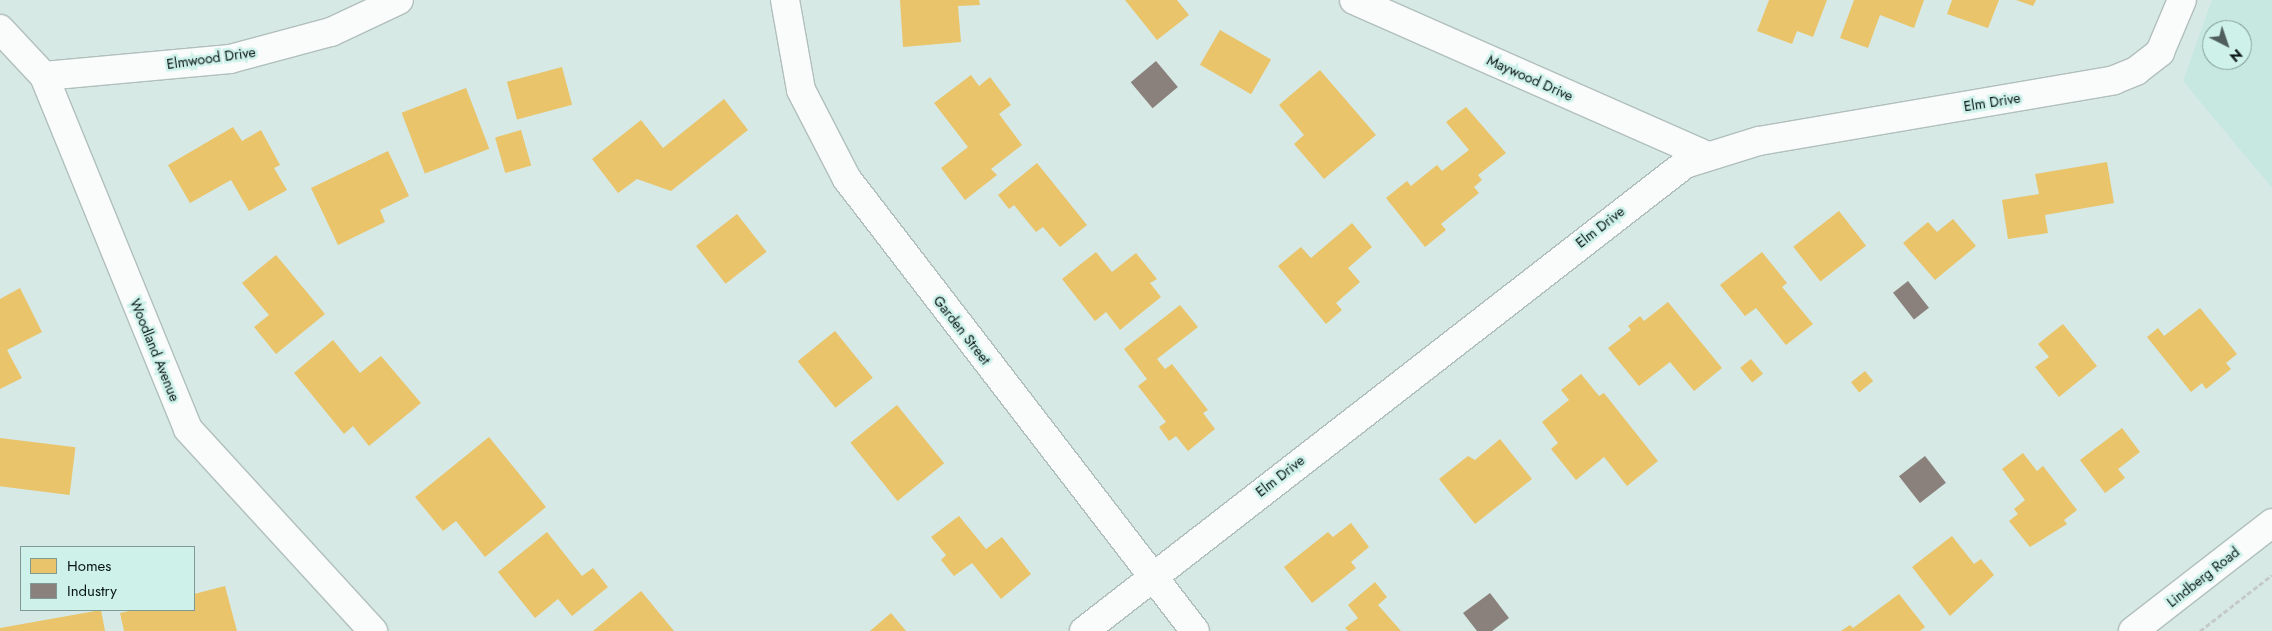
<!DOCTYPE html>
<html>
<head>
<meta charset="utf-8">
<style>
  body { margin:0 }
  #map { position:relative; width:2272px; height:631px; overflow:hidden; background:#d6e9e5; font-family:Jost,sans-serif }
  div>[style] { position:absolute }
  .built>* { inset:0; background:#c7e8e1 }
  .homes>* { inset:0; background:#e9c46a; transform-origin:0 0 }
  .industry>* { inset:0; background:#8a817c; transform-origin:0 0 }
  .path>* { height:3px; margin-top:-1.5px; transform-origin:0; background:repeating-linear-gradient(90deg,#c4cac9 0 5px,transparent 0 7.5px) }
  .roads { filter:drop-shadow(1px 0 #b1bfbc) drop-shadow(-1px 0 #b1bfbc) drop-shadow(0 1px #b1bfbc) drop-shadow(0 -1px #b1bfbc) }
  .street>* { height:28px; margin:-14px; padding:0 14px; transform-origin:14px; border-radius:14px; background:#f9fcfb }
  .secondary>* { height:28px; margin:-14px; padding:0 14px; transform-origin:14px; border-radius:14px; background:#f9fcfb }
  span { translate:-50% -50%; white-space:nowrap; text-align:center; line-height:1.15; -webkit-text-stroke:5px #cef1ea; paint-order:stroke }
  .street-label { font-size:14px; color:#081513 }
  .legend { position:absolute; left:20px; top:546px; width:175px; height:65px; box-sizing:border-box; background:#cef1ea; border:1px solid #7f9994; margin:0; padding:6px 9px; list-style:none; font-size:15px; color:#081513 }
  .legend li { display:flex; align-items:center; gap:10px; height:25px }
  .legend b { width:25px; border:1px solid #7f9994 }
  .north { position:absolute; left:2202px; top:20px; width:50px; height:50px; box-sizing:border-box; background:#cef1ea; border:1px solid #7f9994; border-radius:50%; rotate:139deg; font-size:14px; font-weight:700; line-height:20px; text-align:center; color:#081513 }
  .north::after { content:''; display:block; margin:auto; width:18px; height:22px; background:#505f5c; clip-path:polygon(50% 0,100% 100%,50% 72%,0 100%) }
</style>
</head>
<body>
<div id="map">
  <div class="built">
    <i style="clip-path:polygon(evenodd,2212px 0,2272px 0,2272px 188px,2183px 81px,2212px 0,2212px 30px,2242px 30px,2242px 60px,2212px 60px,2212px 30px)"></i>
  </div>
  <div class="homes">
    <i style="clip-path:polygon(900px 0,979px 0,980px 5px,958px 6px,961px 42px,903px 47px)"></i>
    <i style="clip-path:polygon(1125px 0,1177px 0,1189px 15px,1157px 40px)"></i>
    <i style="clip-path:polygon(1769px 0,1827px 0,1813px 37px,1797px 31px,1792px 44px,1757px 31px)"></i>
    <i style="clip-path:polygon(1854px 0,1924px 0,1914px 28px,1880px 15px,1868px 48px,1840px 38px)"></i>
    <i style="clip-path:polygon(1952px 0,1999px 0,1988px 28px,1947px 14px)"></i>
    <i style="clip-path:polygon(2016px 0,2036px 0,2033px 6px)"></i>
    <i style="left:1220px;top:30px;width:59px;height:40px;rotate:30deg"></i>
    <i style="left:562px;top:67px;width:39px;height:57px;rotate:75deg"></i>
    <i style="clip-path:polygon(1320px 70px,1376px 135px,1324px 179px,1294px 144px,1304px 135px,1279px 105px)"></i>
    <i style="clip-path:polygon(971px 75px,979px 86px,990px 77px,1011px 105px,999px 114px,1022px 145px,991px 169px,997px 175px,965px 200px,941px 168px,968px 147px,934px 103px)"></i>
    <i style="left:466px;top:88px;width:65px;height:69px;rotate:69deg"></i>
    <i style="clip-path:polygon(724px 99px,748px 130px,671px 191px,637px 179px,618px 193px,592px 159px,641px 120px,663px 148px)"></i>
    <i style="clip-path:polygon(1466px 107px,1506px 153px,1478px 175px,1482px 180px,1474px 187px,1479px 193px,1441px 224px,1446px 230px,1425px 247px,1386px 198px,1407px 181px,1411px 186px,1437px 165px,1442px 171px,1469px 150px,1446px 122px)"></i>
    <i style="clip-path:polygon(233px 127px,242px 141px,261px 130px,280px 165px,274px 168px,287px 190px,249px 211px,231px 180px,190px 203px,168px 165px)"></i>
    <i style="left:521px;top:130px;width:37px;height:27px;rotate:74deg"></i>
    <i style="clip-path:polygon(388px 151px,409px 196px,380px 210px,385px 222px,338px 245px,311px 188px)"></i>
    <i style="clip-path:polygon(2107px 162px,2114px 203px,2045px 215px,2048px 233px,2008px 239px,2002px 200px,2039px 194px,2035px 174px)"></i>
    <i style="clip-path:polygon(1037px 163px,1087px 225px,1060px 247px,1043px 227px,1036px 232px,1014px 205px,1009px 209px,998px 195px)"></i>
    <i style="left:1839px;top:211px;width:44px;height:58px;rotate:52deg"></i>
    <i style="left:737px;top:214px;width:48px;height:52px;rotate:52deg"></i>
    <i style="clip-path:polygon(1953px 219px,1976px 246px,1935px 280px,1903px 243px,1928px 222px,1937px 232px)"></i>
    <i style="clip-path:polygon(1352px 223px,1372px 247px,1348px 268px,1360px 282px,1336px 303px,1342px 310px,1326px 324px,1278px 266px,1301px 247px,1311px 258px)"></i>
    <i style="clip-path:polygon(1096px 252px,1112px 272px,1136px 253px,1157px 279px,1150px 283px,1161px 297px,1120px 330px,1106px 312px,1095px 321px,1062px 279px)"></i>
    <i style="clip-path:polygon(1762px 252px,1787px 283px,1782px 287px,1813px 324px,1786px 345px,1756px 308px,1745px 316px,1720px 285px)"></i>
    <i style="clip-path:polygon(276px 255px,325px 314px,276px 354px,254px 327px,269px 315px,242px 283px)"></i>
    <i style="clip-path:polygon(20px 288px,42px 332px,7px 350px,22px 378px,0 389px,0 299px)"></i>
    <i style="clip-path:polygon(1668px 302px,1722px 368px,1694px 391px,1670px 362px,1639px 386px,1608px 348px,1631px 330px,1628px 326px,1640px 316px,1644px 321px)"></i>
    <i style="clip-path:polygon(1180px 305px,1198px 327px,1157px 359px,1165px 369px,1172px 364px,1208px 410px,1203px 413px,1215px 429px,1188px 451px,1176px 436px,1169px 441px,1159px 427px,1166px 422px,1138px 386px,1147px 379px,1124px 349px)"></i>
    <i style="clip-path:polygon(2200px 308px,2237px 354px,2226px 363px,2231px 369px,2206px 389px,2202px 383px,2191px 392px,2147px 337px,2158px 328px,2164px 336px)"></i>
    <i style="clip-path:polygon(2063px 324px,2097px 366px,2059px 397px,2035px 367px,2049px 357px,2038px 344px)"></i>
    <i style="left:835px;top:331px;width:60px;height:48px;rotate:51deg"></i>
    <i style="clip-path:polygon(333px 340px,360px 373px,381px 356px,421px 403px,369px 446px,353px 426px,344px 434px,294px 373px)"></i>
    <i style="left:1751px;top:359px;width:19px;height:14px;rotate:51deg"></i>
    <i style="left:1865px;top:371px;width:13px;height:18px;rotate:51deg"></i>
    <i style="clip-path:polygon(1581px 374px,1599px 396px,1604px 393px,1658px 461px,1627px 486px,1604px 457px,1576px 480px,1551px 449px,1558px 443px,1542px 422px,1569px 400px,1561px 390px)"></i>
    <i style="left:897px;top:405px;width:75px;height:60px;rotate:51deg"></i>
    <i style="clip-path:polygon(2122px 428px,2140px 452px,2118px 469px,2125px 478px,2105px 493px,2080px 460px)"></i>
    <i style="clip-path:polygon(489px 437px,546px 507px,485px 557px,456px 521px,443px 531px,415px 497px)"></i>
    <i style="left:0;top:438px;width:76px;height:48px;rotate:7deg"></i>
    <i style="clip-path:polygon(1500px 439px,1532px 479px,1475px 524px,1439px 479px,1468px 456px,1475px 460px)"></i>
    <i style="clip-path:polygon(2023px 453px,2037px 471px,2043px 466px,2077px 510px,2064px 520px,2067px 524px,2030px 547px,2009px 521px,2018px 514px,2014px 509px,2025px 500px,2002px 469px)"></i>
    <i style="clip-path:polygon(959px 516px,986px 549px,1002px 537px,1031px 574px,1001px 599px,972px 563px,954px 576px,941px 560px,946px 555px,931px 537px)"></i>
    <i style="clip-path:polygon(1351px 523px,1369px 547px,1351px 562px,1356px 568px,1312px 603px,1284px 567px,1328px 532px,1333px 537px)"></i>
    <i style="clip-path:polygon(547px 532px,582px 576px,593px 568px,608px 587px,572px 616px,558px 599px,535px 618px,498px 572px)"></i>
    <i style="clip-path:polygon(1952px 536px,1974px 564px,1981px 559px,1994px 575px,1950px 616px,1912px 567px)"></i>
    <i style="clip-path:polygon(1375px 582px,1387px 597px,1378px 605px,1401px 631px,1348px 631px,1345px 628px,1358px 618px,1348px 605px)"></i>
    <i style="clip-path:polygon(225px 586px,237px 631px,124px 631px,120px 613px,134px 610px,194px 610px,194px 594px)"></i>
    <i style="clip-path:polygon(641px 591px,674px 631px,593px 631px)"></i>
    <i style="clip-path:polygon(1899px 594px,1925px 627px,1920px 631px,1841px 631px,1850px 625px,1853px 628px)"></i>
    <i style="clip-path:polygon(101px 610px,105px 631px,0 631px,0 628px)"></i>
    <i style="clip-path:polygon(891px 613px,906px 631px,870px 631px)"></i>
  </div>
  <div class="industry">
    <i style="left:1156px;top:61px;width:34px;height:33px;rotate:50deg"></i>
    <i style="left:1908px;top:281px;width:34px;height:19px;rotate:52deg"></i>
    <i style="left:1925px;top:456px;width:34px;height:33px;rotate:52deg"></i>
    <i style="clip-path:polygon(1490px 593px,1509px 618px,1492px 631px,1477px 631px,1463px 613px)"></i>
  </div>
  <div class="path">
    <i style="left:2200px;top:631px;width:91px;rotate:-37.9deg"></i>
  </div>
  <div class="roads">
    <div class="street">
      <i style="left:785px;top:0;width:91px;rotate:79.9deg"></i>
      <i style="left:801px;top:90px;width:100px;rotate:62.7deg"></i>
      <i style="left:847px;top:179px;width:570px;rotate:52.41deg"></i>
      <i style="left:1354px;top:0;width:385px;rotate:23.8deg"></i>
      <i style="left:0;top:29px;width:64px;rotate:46.9deg"></i>
      <i style="left:44px;top:76px;width:381px;rotate:67.8deg"></i>
      <i style="left:188px;top:429px;width:274px;rotate:47.5deg"></i>
      <i style="left:44px;top:76px;width:187px;rotate:-5.2deg"></i>
      <i style="left:230px;top:59px;width:105px;rotate:-15deg"></i>
      <i style="left:331px;top:32px;width:75px;rotate:-25.2deg"></i>
      <i style="left:1084px;top:631px;width:761px;rotate:-37.85deg"></i>
      <i style="left:1685px;top:164px;width:77px;rotate:-17.3deg"></i>
      <i style="left:1759px;top:141px;width:360px;rotate:-9.7deg"></i>
      <i style="left:2114px;top:80px;width:24px;rotate:-22deg"></i>
      <i style="left:2136px;top:71px;width:31px;rotate:-38deg"></i>
      <i style="left:2160px;top:52px;width:56px;rotate:-67.1deg"></i>
    </div>
    <div class="secondary">
      <i style="left:2133px;top:631px;width:176px;rotate:-37.8deg"></i>
    </div>
  </div>
  <div class="street-label">
    <span style="left:211px;top:58px;rotate:-8deg">Elmwood Drive</span>
    <span style="left:1530px;top:78px;rotate:24deg">Maywood Drive</span>
    <span style="left:1992px;top:102px;rotate:-9deg">Elm Drive</span>
    <span style="left:1600px;top:227px;rotate:-38deg">Elm Drive</span>
    <span style="left:962px;top:330px;rotate:52deg">Garden Street</span>
    <span style="left:155px;top:350px;rotate:68deg">Woodland Avenue</span>
    <span style="left:1280px;top:476px;rotate:-38deg">Elm Drive</span>
    <span style="left:2203px;top:577px;rotate:-38deg">Lindberg Road</span>
  </div>
  <ul class="legend">
  <li><b style="height:14px;background:#e9c46a"></b>Homes</li>
  <li><b style="height:14px;background:#8a817c"></b>Industry</li>
  </ul>
  <div class="north">N</div>
</div>
</body>
</html>
